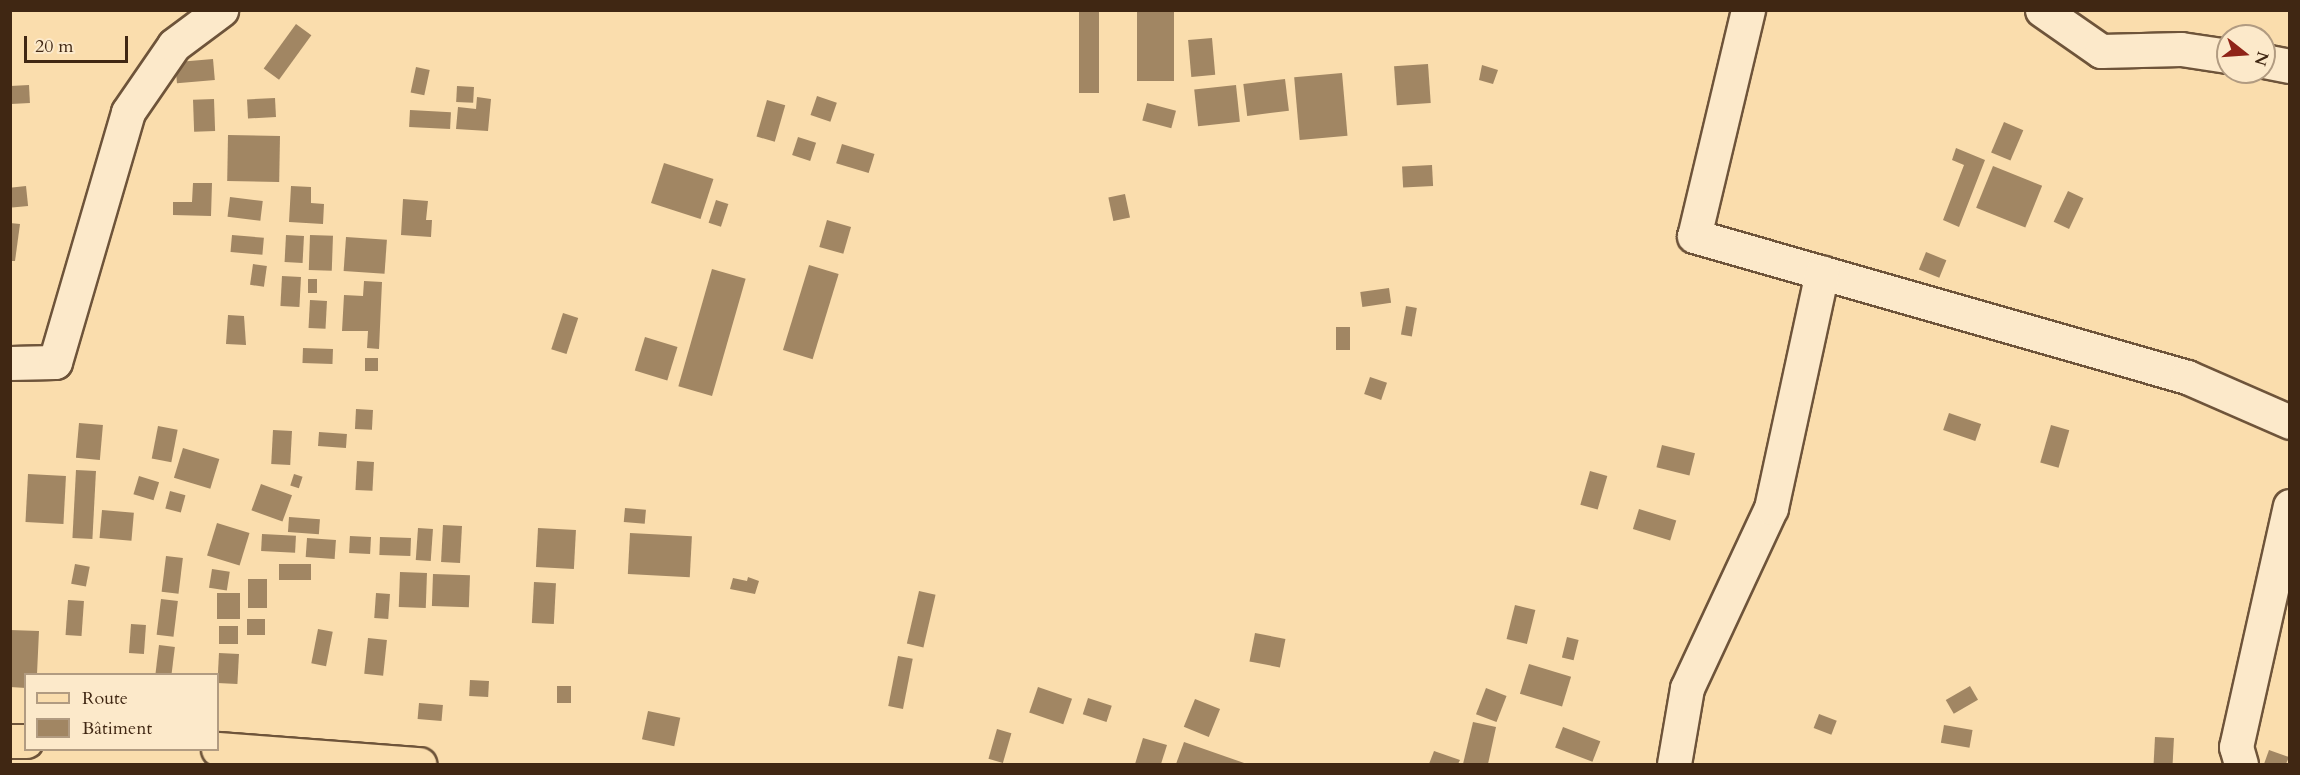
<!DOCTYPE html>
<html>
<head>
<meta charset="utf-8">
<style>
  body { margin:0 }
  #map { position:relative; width:2300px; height:775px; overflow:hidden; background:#faddad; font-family:Cardo,serif }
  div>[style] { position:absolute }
  .building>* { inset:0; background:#a18663; transform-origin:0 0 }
  .roads { filter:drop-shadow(2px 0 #6e543a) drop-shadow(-2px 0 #6e543a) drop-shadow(0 2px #6e543a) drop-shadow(0 -2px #6e543a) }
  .minor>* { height:33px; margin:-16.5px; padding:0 16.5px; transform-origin:16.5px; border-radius:16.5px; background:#fce9ca }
  .major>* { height:33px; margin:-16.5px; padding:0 16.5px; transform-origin:16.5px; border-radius:16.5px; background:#faddad }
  span { translate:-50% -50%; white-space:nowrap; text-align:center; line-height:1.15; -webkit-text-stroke:4.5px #fce9ca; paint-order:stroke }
  .frame { position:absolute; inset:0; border:12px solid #402713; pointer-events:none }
  .legend { position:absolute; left:24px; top:673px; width:195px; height:78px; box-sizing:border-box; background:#fce9ca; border:2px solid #b19b81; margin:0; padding:8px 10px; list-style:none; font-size:18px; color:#402713 }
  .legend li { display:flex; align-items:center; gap:12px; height:30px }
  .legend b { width:30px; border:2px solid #b19b81 }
  .north { position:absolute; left:2216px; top:24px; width:60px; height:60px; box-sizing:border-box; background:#fce9ca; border:2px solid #b19b81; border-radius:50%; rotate:107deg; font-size:16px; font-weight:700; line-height:24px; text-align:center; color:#402713 }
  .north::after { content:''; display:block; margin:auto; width:21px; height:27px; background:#8f2418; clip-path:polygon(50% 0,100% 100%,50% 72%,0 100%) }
  .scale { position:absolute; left:24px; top:36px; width:104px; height:27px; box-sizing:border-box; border:3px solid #402713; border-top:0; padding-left:8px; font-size:18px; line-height:21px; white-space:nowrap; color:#402713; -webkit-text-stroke:4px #fce9ca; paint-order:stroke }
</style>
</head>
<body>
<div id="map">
  <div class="building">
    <i style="left:1079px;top:10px;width:20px;height:83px"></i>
    <i style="left:1137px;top:10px;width:37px;height:71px"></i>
    <i style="left:296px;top:24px;width:19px;height:55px;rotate:36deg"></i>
    <i style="left:1212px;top:38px;width:37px;height:24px;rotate:85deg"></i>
    <i style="left:213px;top:59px;width:21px;height:38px;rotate:85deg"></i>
    <i style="left:1428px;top:64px;width:39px;height:34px;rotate:86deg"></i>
    <i style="clip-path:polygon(1482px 65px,1498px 70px,1493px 84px,1479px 80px)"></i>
    <i style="left:416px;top:67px;width:14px;height:26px;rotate:12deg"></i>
    <i style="left:1342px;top:73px;width:63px;height:48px;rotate:85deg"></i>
    <i style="left:1285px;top:79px;width:32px;height:42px;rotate:83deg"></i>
    <i style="left:29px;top:85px;width:18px;height:19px;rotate:87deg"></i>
    <i style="left:1236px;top:85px;width:37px;height:42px;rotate:84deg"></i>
    <i style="left:457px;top:86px;width:17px;height:16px;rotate:3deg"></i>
    <i style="left:817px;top:96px;width:21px;height:20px;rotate:19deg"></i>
    <i style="clip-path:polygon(477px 97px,491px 99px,488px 131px,456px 129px,458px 107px,476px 109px)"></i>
    <i style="left:275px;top:98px;width:19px;height:28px;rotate:87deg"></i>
    <i style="left:214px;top:99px;width:32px;height:21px;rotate:88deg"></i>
    <i style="left:767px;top:100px;width:19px;height:38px;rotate:16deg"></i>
    <i style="left:1147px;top:103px;width:30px;height:18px;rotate:15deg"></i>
    <i style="left:410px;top:110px;width:41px;height:17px;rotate:3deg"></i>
    <i style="left:2004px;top:122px;width:21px;height:33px;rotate:23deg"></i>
    <i style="left:228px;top:135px;width:52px;height:46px;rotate:1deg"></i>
    <i style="left:798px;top:137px;width:19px;height:19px;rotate:18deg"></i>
    <i style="left:842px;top:144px;width:34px;height:20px;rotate:17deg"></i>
    <i style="clip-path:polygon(1956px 148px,1985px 160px,1959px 227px,1943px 220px,1964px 165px,1952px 160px)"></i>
    <i style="left:664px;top:163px;width:52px;height:42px;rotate:18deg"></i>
    <i style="left:1432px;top:165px;width:21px;height:30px;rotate:87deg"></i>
    <i style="left:1993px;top:166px;width:53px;height:45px;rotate:22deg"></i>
    <i style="clip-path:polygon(193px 183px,212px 183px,211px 216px,173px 215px,173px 202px,192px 202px)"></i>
    <i style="left:26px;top:186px;width:20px;height:16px;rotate:84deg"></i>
    <i style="clip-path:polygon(291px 186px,311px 187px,311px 203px,324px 204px,323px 224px,289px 222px)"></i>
    <i style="left:2068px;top:191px;width:17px;height:34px;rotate:25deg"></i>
    <i style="left:1125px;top:194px;width:24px;height:17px;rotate:78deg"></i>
    <i style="left:230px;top:197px;width:33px;height:20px;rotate:7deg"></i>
    <i style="clip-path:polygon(403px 199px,428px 201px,426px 220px,432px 220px,431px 237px,401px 235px)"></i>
    <i style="left:716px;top:200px;width:13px;height:24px;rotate:18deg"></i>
    <i style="left:827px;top:220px;width:25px;height:28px;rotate:16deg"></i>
    <i style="clip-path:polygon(10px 223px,20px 224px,15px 261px,10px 261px)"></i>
    <i style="left:232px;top:235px;width:32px;height:17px;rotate:5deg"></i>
    <i style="left:286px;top:235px;width:18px;height:27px;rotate:3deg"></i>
    <i style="left:310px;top:235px;width:23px;height:35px;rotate:2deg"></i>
    <i style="left:346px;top:237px;width:41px;height:34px;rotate:4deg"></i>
    <i style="left:1926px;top:252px;width:22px;height:19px;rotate:22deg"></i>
    <i style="left:253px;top:264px;width:14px;height:21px;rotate:8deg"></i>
    <i style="left:809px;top:265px;width:31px;height:89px;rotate:17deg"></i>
    <i style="left:712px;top:269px;width:35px;height:122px;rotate:16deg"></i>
    <i style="left:282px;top:276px;width:19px;height:30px;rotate:3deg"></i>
    <i style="left:308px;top:279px;width:9px;height:14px"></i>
    <i style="clip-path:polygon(364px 281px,382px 282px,379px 349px,367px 348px,368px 331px,342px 331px,344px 295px,363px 296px)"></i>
    <i style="left:1389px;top:288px;width:15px;height:29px;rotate:82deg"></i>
    <i style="left:310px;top:300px;width:17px;height:28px;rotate:3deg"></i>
    <i style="left:1406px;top:306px;width:11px;height:29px;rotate:10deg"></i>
    <i style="left:563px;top:313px;width:16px;height:38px;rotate:18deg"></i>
    <i style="clip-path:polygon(228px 315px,244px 316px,246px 345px,226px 344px)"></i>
    <i style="left:1336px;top:327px;width:14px;height:23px"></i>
    <i style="left:645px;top:337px;width:34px;height:35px;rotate:17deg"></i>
    <i style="left:303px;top:348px;width:30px;height:15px;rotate:2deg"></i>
    <i style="left:365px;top:358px;width:13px;height:13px"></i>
    <i style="left:1370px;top:377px;width:18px;height:18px;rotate:19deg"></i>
    <i style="left:356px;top:409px;width:17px;height:20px;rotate:3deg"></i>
    <i style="left:1949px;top:413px;width:34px;height:18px;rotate:19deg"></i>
    <i style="left:79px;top:423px;width:24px;height:35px;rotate:5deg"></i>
    <i style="left:2051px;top:425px;width:19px;height:39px;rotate:16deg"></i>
    <i style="left:158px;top:426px;width:20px;height:33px;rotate:11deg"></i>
    <i style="left:273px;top:430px;width:19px;height:34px;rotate:3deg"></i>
    <i style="left:319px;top:432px;width:28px;height:14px;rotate:4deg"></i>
    <i style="left:1662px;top:445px;width:34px;height:23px;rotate:14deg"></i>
    <i style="left:183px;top:448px;width:38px;height:31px;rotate:17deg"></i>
    <i style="left:357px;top:461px;width:17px;height:29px;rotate:3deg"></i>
    <i style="left:76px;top:470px;width:20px;height:68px;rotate:3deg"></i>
    <i style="left:1590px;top:471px;width:18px;height:35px;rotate:16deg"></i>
    <i style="left:28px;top:474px;width:38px;height:48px;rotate:3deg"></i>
    <i style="left:294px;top:474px;width:9px;height:12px;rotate:18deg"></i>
    <i style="left:139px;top:476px;width:21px;height:19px;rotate:17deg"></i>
    <i style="left:261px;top:484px;width:33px;height:28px;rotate:20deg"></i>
    <i style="left:170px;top:491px;width:16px;height:18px;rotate:15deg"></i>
    <i style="left:625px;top:508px;width:21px;height:14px;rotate:5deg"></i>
    <i style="left:1639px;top:509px;width:39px;height:21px;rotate:17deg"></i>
    <i style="left:102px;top:510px;width:32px;height:28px;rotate:5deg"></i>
    <i style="left:289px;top:517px;width:31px;height:15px;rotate:4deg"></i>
    <i style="left:217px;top:523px;width:34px;height:34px;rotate:17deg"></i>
    <i style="left:443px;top:525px;width:19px;height:37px;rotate:3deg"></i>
    <i style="left:418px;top:528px;width:15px;height:32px;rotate:4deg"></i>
    <i style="left:538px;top:528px;width:38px;height:39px;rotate:3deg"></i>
    <i style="left:630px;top:533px;width:62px;height:41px;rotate:3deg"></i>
    <i style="left:262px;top:534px;width:34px;height:17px;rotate:3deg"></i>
    <i style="left:350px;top:536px;width:21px;height:17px;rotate:3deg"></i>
    <i style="left:380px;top:537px;width:31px;height:18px;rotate:2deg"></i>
    <i style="left:307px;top:538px;width:29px;height:19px;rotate:4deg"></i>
    <i style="left:166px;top:556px;width:17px;height:36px;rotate:7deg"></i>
    <i style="left:75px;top:564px;width:15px;height:20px;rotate:11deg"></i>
    <i style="left:311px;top:564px;width:16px;height:32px;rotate:90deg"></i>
    <i style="left:212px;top:569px;width:18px;height:19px;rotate:9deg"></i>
    <i style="left:400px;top:572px;width:27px;height:35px;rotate:2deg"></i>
    <i style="left:433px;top:574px;width:37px;height:32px;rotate:2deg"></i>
    <i style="clip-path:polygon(748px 577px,759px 581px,755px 594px,730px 589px,733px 578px,747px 581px)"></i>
    <i style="left:248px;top:579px;width:19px;height:29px"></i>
    <i style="left:534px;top:582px;width:22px;height:41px;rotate:3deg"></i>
    <i style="left:919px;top:591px;width:17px;height:54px;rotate:13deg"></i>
    <i style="left:217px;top:593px;width:23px;height:26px"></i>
    <i style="left:376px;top:593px;width:14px;height:25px;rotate:4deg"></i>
    <i style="left:161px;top:599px;width:17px;height:36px;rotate:7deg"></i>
    <i style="left:68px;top:600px;width:16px;height:35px;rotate:4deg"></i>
    <i style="left:1515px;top:605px;width:21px;height:35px;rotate:14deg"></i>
    <i style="left:247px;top:619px;width:18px;height:16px"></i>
    <i style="left:131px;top:624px;width:15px;height:29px;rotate:4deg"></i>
    <i style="left:219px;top:626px;width:19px;height:18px"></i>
    <i style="left:318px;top:629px;width:15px;height:35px;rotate:11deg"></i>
    <i style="clip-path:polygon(10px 630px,39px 631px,37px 674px,26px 674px,26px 688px,10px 687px)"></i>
    <i style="left:1255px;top:633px;width:31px;height:29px;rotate:11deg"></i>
    <i style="left:1567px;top:637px;width:12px;height:21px;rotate:14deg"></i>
    <i style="left:368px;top:638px;width:19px;height:36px;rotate:6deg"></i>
    <i style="left:159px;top:645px;width:16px;height:29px;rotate:7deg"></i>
    <i style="left:219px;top:653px;width:20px;height:30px;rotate:3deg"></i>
    <i style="left:898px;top:656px;width:15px;height:51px;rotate:11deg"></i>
    <i style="left:1529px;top:664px;width:44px;height:31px;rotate:17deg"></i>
    <i style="left:470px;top:680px;width:19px;height:16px;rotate:3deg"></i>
    <i style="left:557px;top:686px;width:14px;height:17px"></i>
    <i style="left:1970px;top:686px;width:16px;height:28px;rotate:60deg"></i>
    <i style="left:1038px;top:687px;width:36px;height:27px;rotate:19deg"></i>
    <i style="left:1486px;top:688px;width:22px;height:28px;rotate:21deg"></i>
    <i style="left:1088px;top:698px;width:25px;height:17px;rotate:18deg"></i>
    <i style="left:1195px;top:699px;width:27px;height:30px;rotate:22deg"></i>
    <i style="left:419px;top:703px;width:24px;height:16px;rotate:5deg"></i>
    <i style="left:648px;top:711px;width:33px;height:29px;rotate:12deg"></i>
    <i style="left:1819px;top:714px;width:19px;height:15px;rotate:21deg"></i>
    <i style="clip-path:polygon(1473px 722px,1496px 727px,1488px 764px,1463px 764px)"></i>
    <i style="left:1944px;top:725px;width:29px;height:18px;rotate:10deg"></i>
    <i style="left:1563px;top:727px;width:40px;height:22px;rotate:21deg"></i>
    <i style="left:997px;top:729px;width:15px;height:31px;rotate:16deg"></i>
    <i style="left:2155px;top:737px;width:19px;height:27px;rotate:3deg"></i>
    <i style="clip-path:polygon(1143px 738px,1167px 745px,1161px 764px,1135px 764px)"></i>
    <i style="clip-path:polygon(1184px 742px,1247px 764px,1176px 764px)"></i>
    <i style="clip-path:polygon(2269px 750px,2289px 757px,2286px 764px,2264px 764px)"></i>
    <i style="clip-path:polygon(1434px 751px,1460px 760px,1458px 764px,1429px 764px)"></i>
  </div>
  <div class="roads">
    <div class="minor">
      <i style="left:1748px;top:10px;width:232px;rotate:103.4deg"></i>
      <i style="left:1694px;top:236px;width:513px;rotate:15.96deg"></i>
      <i style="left:2187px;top:377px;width:112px;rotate:23.6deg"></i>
      <i style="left:2042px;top:10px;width:72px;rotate:34.8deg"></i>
      <i style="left:2101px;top:51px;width:80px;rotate:-1.4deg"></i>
      <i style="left:2181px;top:49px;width:48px;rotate:8.5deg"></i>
      <i style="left:2264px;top:61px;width:26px;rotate:11deg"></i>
      <i style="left:10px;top:363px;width:45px;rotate:-1.3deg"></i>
      <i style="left:55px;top:362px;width:260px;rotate:-73.7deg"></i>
      <i style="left:128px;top:112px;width:81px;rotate:-55.5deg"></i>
      <i style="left:174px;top:45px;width:59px;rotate:-36.7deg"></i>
      <i style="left:1674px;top:764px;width:77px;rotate:-80.3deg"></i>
      <i style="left:1687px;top:688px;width:199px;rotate:-65deg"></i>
      <i style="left:1771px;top:508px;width:241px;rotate:-77.8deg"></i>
      <i style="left:2241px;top:764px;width:18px;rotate:-106deg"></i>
      <i style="left:2236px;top:747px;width:247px;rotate:-77.4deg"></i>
    </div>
    <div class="major">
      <i style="left:10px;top:741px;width:16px"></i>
      <i style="left:218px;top:749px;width:202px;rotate:4.3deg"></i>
    </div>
  </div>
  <div class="frame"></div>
  <ul class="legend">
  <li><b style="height:8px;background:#faddad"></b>Route</li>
  <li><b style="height:16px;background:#a18663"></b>Bâtiment</li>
  </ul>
  <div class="north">N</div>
  <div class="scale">20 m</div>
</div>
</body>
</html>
